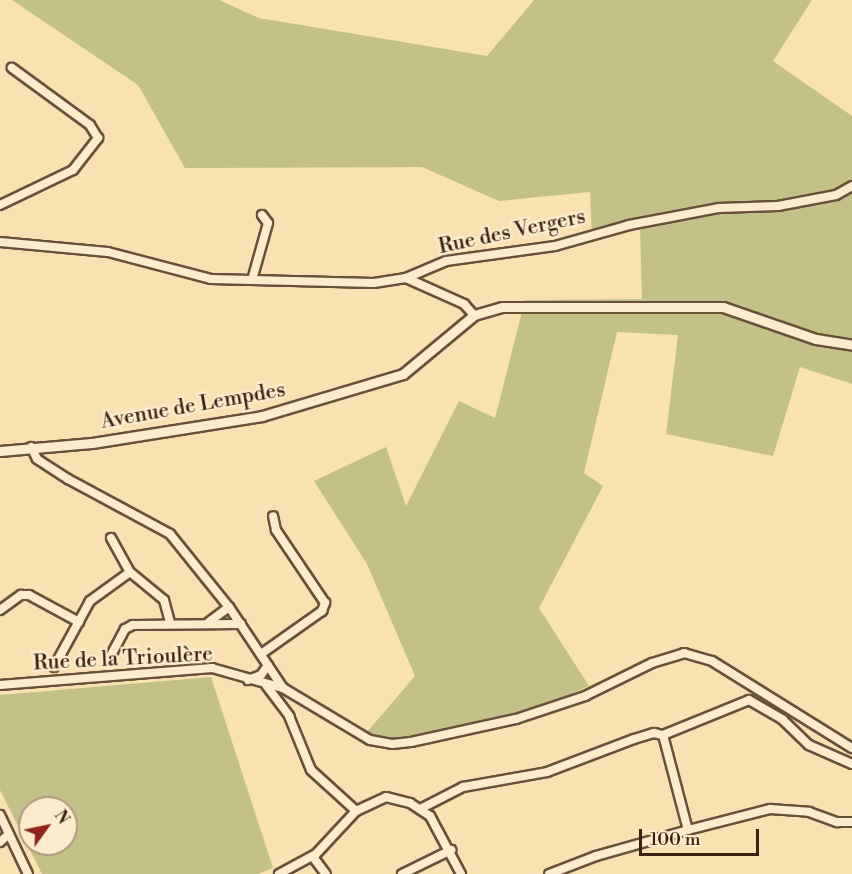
<!DOCTYPE html>
<html>
<head>
<meta charset="utf-8">
<style>
  body { margin:0 }
  #map { position:relative; width:852px; height:874px; overflow:hidden; background:#fae1b1; font-family:"Libre Bodoni",serif }
  div>[style] { position:absolute }
  .green>* { inset:0; background:#c4c188 }
  .roads { filter:drop-shadow(2px 0 #695038) drop-shadow(-2px 0 #695038) drop-shadow(0 2px #695038) drop-shadow(0 -2px #695038) }
  .minor>* { height:8px; margin:-4px; padding:0 4px; transform-origin:4px; border-radius:4px; background:#fceccc }
  .tertiary>* { height:9px; margin:-4.5px; padding:0 4.5px; transform-origin:4.5px; border-radius:4.5px; background:#fceccc }
  span { translate:-50% -50%; white-space:nowrap; text-align:center; line-height:1.15; -webkit-text-stroke:4.5px #fceccc; paint-order:stroke }
  .street-label { font-size:21px; color:#39200f }
  .north { position:absolute; left:18px; top:796px; width:60px; height:60px; box-sizing:border-box; background:#fceccc; border:2px solid #ae9a80; border-radius:50%; rotate:57deg; font-size:16px; font-weight:700; line-height:24px; text-align:center; color:#39200f }
  .north::after { content:''; display:block; margin:auto; width:21px; height:27px; background:#8f2418; clip-path:polygon(50% 0,100% 100%,50% 72%,0 100%) }
  .scale { position:absolute; left:639px; top:829px; width:120px; height:27px; box-sizing:border-box; border:3px solid #39200f; border-top:0; padding-left:8px; font-size:18px; line-height:21px; white-space:nowrap; color:#39200f; -webkit-text-stroke:4px #fceccc; paint-order:stroke }
</style>
</head>
<body>
<div id="map">
  <div class="green">
    <i style="clip-path:polygon(12px 0,219px 0,259px 18px,487px 56px,534px 0,812px 0,773px 61px,852px 116px,852px 384px,800px 367px,773px 456px,666px 434px,678px 335px,617px 332px,584px 473px,603px 486px,539px 608px,589px 686px,542px 707px,452px 729px,381px 740px,367px 732px,415px 676px,367px 564px,314px 481px,386px 447px,406px 506px,459px 401px,495px 418px,525px 300px,642px 299px,640px 226px,592px 238px,590px 192px,499px 201px,422px 167px,185px 168px,138px 85px)"></i>
    <i style="clip-path:polygon(evenodd,211px 677px,273px 868px,258px 874px,42px 874px,0 790px,0 695px,211px 677px,30px 808px,66px 808px,66px 844px,30px 844px,30px 808px)"></i>
  </div>
  <div class="roads">
    <div class="minor">
      <i style="left:0;top:205px;width:81px;rotate:-25.6deg"></i>
      <i style="left:73px;top:170px;width:41px;rotate:-52deg"></i>
      <i style="left:98px;top:138px;width:15px;rotate:-122deg"></i>
      <i style="left:90px;top:125px;width:97px;rotate:-143.8deg"></i>
      <i style="left:0;top:242px;width:108px;rotate:5.3deg"></i>
      <i style="left:108px;top:252px;width:106px;rotate:14.7deg"></i>
      <i style="left:211px;top:279px;width:163px;rotate:1.4deg"></i>
      <i style="left:374px;top:283px;width:32px;rotate:-9deg"></i>
      <i style="left:406px;top:278px;width:43px;rotate:-23deg"></i>
      <i style="left:446px;top:261px;width:110px;rotate:-7.8deg"></i>
      <i style="left:555px;top:246px;width:77px;rotate:-15.8deg"></i>
      <i style="left:629px;top:225px;width:92px;rotate:-10.7deg"></i>
      <i style="left:719px;top:208px;width:59px;rotate:-1.9deg"></i>
      <i style="left:778px;top:206px;width:59px;rotate:-10.7deg"></i>
      <i style="left:836px;top:195px;width:18px;rotate:-29deg"></i>
      <i style="left:406px;top:278px;width:64px;rotate:24.1deg"></i>
      <i style="left:464px;top:304px;width:15px;rotate:48deg"></i>
      <i style="left:252px;top:280px;width:59px;rotate:-74.3deg"></i>
      <i style="left:268px;top:223px;width:10px;rotate:-127deg"></i>
      <i style="left:31px;top:447px;width:13px;rotate:63deg"></i>
      <i style="left:37px;top:459px;width:37px;rotate:33deg"></i>
      <i style="left:68px;top:479px;width:116px;rotate:28.3deg"></i>
      <i style="left:170px;top:534px;width:94px;rotate:51.1deg"></i>
      <i style="left:229px;top:607px;width:97px;rotate:56.3deg"></i>
      <i style="left:283px;top:688px;width:101px;rotate:30.9deg"></i>
      <i style="left:370px;top:740px;width:22px;rotate:10deg"></i>
      <i style="left:392px;top:744px;width:19px;rotate:-6deg"></i>
      <i style="left:411px;top:742px;width:107px;rotate:-12.4deg"></i>
      <i style="left:516px;top:719px;width:73px;rotate:-18.4deg"></i>
      <i style="left:585px;top:696px;width:75px;rotate:-26.2deg"></i>
      <i style="left:652px;top:663px;width:34px;rotate:-17deg"></i>
      <i style="left:684px;top:653px;width:29px;rotate:16deg"></i>
      <i style="left:712px;top:661px;width:165px;rotate:31.9deg"></i>
      <i style="left:111px;top:538px;width:39px;rotate:61deg"></i>
      <i style="left:0;top:610px;width:26px;rotate:-36deg"></i>
      <i style="left:21px;top:595px;width:8px"></i>
      <i style="left:29px;top:595px;width:57px;rotate:28.4deg"></i>
      <i style="left:209px;top:622px;width:25px;rotate:-37deg"></i>
      <i style="left:261px;top:654px;width:75px;rotate:-35.2deg"></i>
      <i style="left:322px;top:611px;width:9px;rotate:-69deg"></i>
      <i style="left:325px;top:603px;width:88px;rotate:-123.9deg"></i>
      <i style="left:276px;top:530px;width:14px;rotate:-102deg"></i>
      <i style="left:108px;top:661px;width:36px;rotate:-62deg"></i>
      <i style="left:125px;top:629px;width:9px;rotate:-27deg"></i>
      <i style="left:133px;top:625px;width:108px;rotate:-0.5deg"></i>
      <i style="left:54px;top:667px;width:75px;rotate:-61.4deg"></i>
      <i style="left:90px;top:601px;width:49px;rotate:-35.9deg"></i>
      <i style="left:130px;top:572px;width:44px;rotate:39.5deg"></i>
      <i style="left:164px;top:600px;width:23px;rotate:75deg"></i>
      <i style="left:248px;top:680px;width:14px;rotate:-21deg"></i>
      <i style="left:261px;top:675px;width:12px;rotate:-55deg"></i>
      <i style="left:0;top:685px;width:213px;rotate:-4.6deg"></i>
      <i style="left:212px;top:668px;width:74px;rotate:15.7deg"></i>
      <i style="left:266px;top:685px;width:39px;rotate:53deg"></i>
      <i style="left:289px;top:716px;width:58px;rotate:67.8deg"></i>
      <i style="left:311px;top:770px;width:61px;rotate:42.3deg"></i>
      <i style="left:663px;top:735px;width:93px;rotate:-22.1deg"></i>
      <i style="left:749px;top:700px;width:39px;rotate:30deg"></i>
      <i style="left:783px;top:720px;width:36px;rotate:44deg"></i>
      <i style="left:809px;top:745px;width:47px;rotate:23.8deg"></i>
      <i style="left:422px;top:808px;width:46px;rotate:-27.1deg"></i>
      <i style="left:463px;top:787px;width:85px;rotate:-10.1deg"></i>
      <i style="left:547px;top:772px;width:93px;rotate:-20.8deg"></i>
      <i style="left:634px;top:739px;width:21px;rotate:-17deg"></i>
      <i style="left:654px;top:733px;width:9px;rotate:13deg"></i>
      <i style="left:663px;top:735px;width:98px;rotate:75.3deg"></i>
      <i style="left:688px;top:830px;width:96px;rotate:164.2deg"></i>
      <i style="left:596px;top:856px;width:50px;rotate:159deg"></i>
      <i style="left:0;top:815px;width:65px;rotate:64.6deg"></i>
      <i style="left:688px;top:830px;width:85px;rotate:-14.4deg"></i>
      <i style="left:770px;top:809px;width:39px;rotate:4deg"></i>
      <i style="left:809px;top:812px;width:30px;rotate:20deg"></i>
      <i style="left:837px;top:822px;width:15px"></i>
      <i style="left:0;top:842px;width:12px;rotate:-42deg"></i>
      <i style="left:313px;top:857px;width:21px;rotate:53deg"></i>
      <i style="left:279px;top:874px;width:42px;rotate:-28.4deg"></i>
      <i style="left:316px;top:854px;width:59px;rotate:-47.1deg"></i>
      <i style="left:356px;top:811px;width:33px;rotate:-25deg"></i>
      <i style="left:386px;top:797px;width:25px;rotate:14deg"></i>
      <i style="left:410px;top:803px;width:24px;rotate:33deg"></i>
      <i style="left:430px;top:816px;width:66px;rotate:61.9deg"></i>
      <i style="left:402px;top:874px;width:55px;rotate:-26.1deg"></i>
    </div>
    <div class="tertiary">
      <i style="left:0;top:451px;width:92px;rotate:-5deg"></i>
      <i style="left:92px;top:443px;width:172px;rotate:-9deg"></i>
      <i style="left:262px;top:416px;width:147px;rotate:-16.6deg"></i>
      <i style="left:403px;top:374px;width:92px;rotate:-39.7deg"></i>
      <i style="left:474px;top:315px;width:29px;rotate:-16deg"></i>
      <i style="left:502px;top:307px;width:221px"></i>
      <i style="left:723px;top:307px;width:98px;rotate:19deg"></i>
      <i style="left:816px;top:339px;width:36px;rotate:9deg"></i>
    </div>
  </div>
  <div class="street-label">
    <span style="left:512px;top:232px;rotate:-12deg">Rue des Vergers</span>
    <span style="left:193px;top:406px;rotate:-10deg">Avenue de Lempdes</span>
    <span style="left:123px;top:659px;rotate:-3deg">Rue de la Trioulère</span>
  </div>
  <div class="north">N</div>
  <div class="scale">100 m</div>
</div>
</body>
</html>
